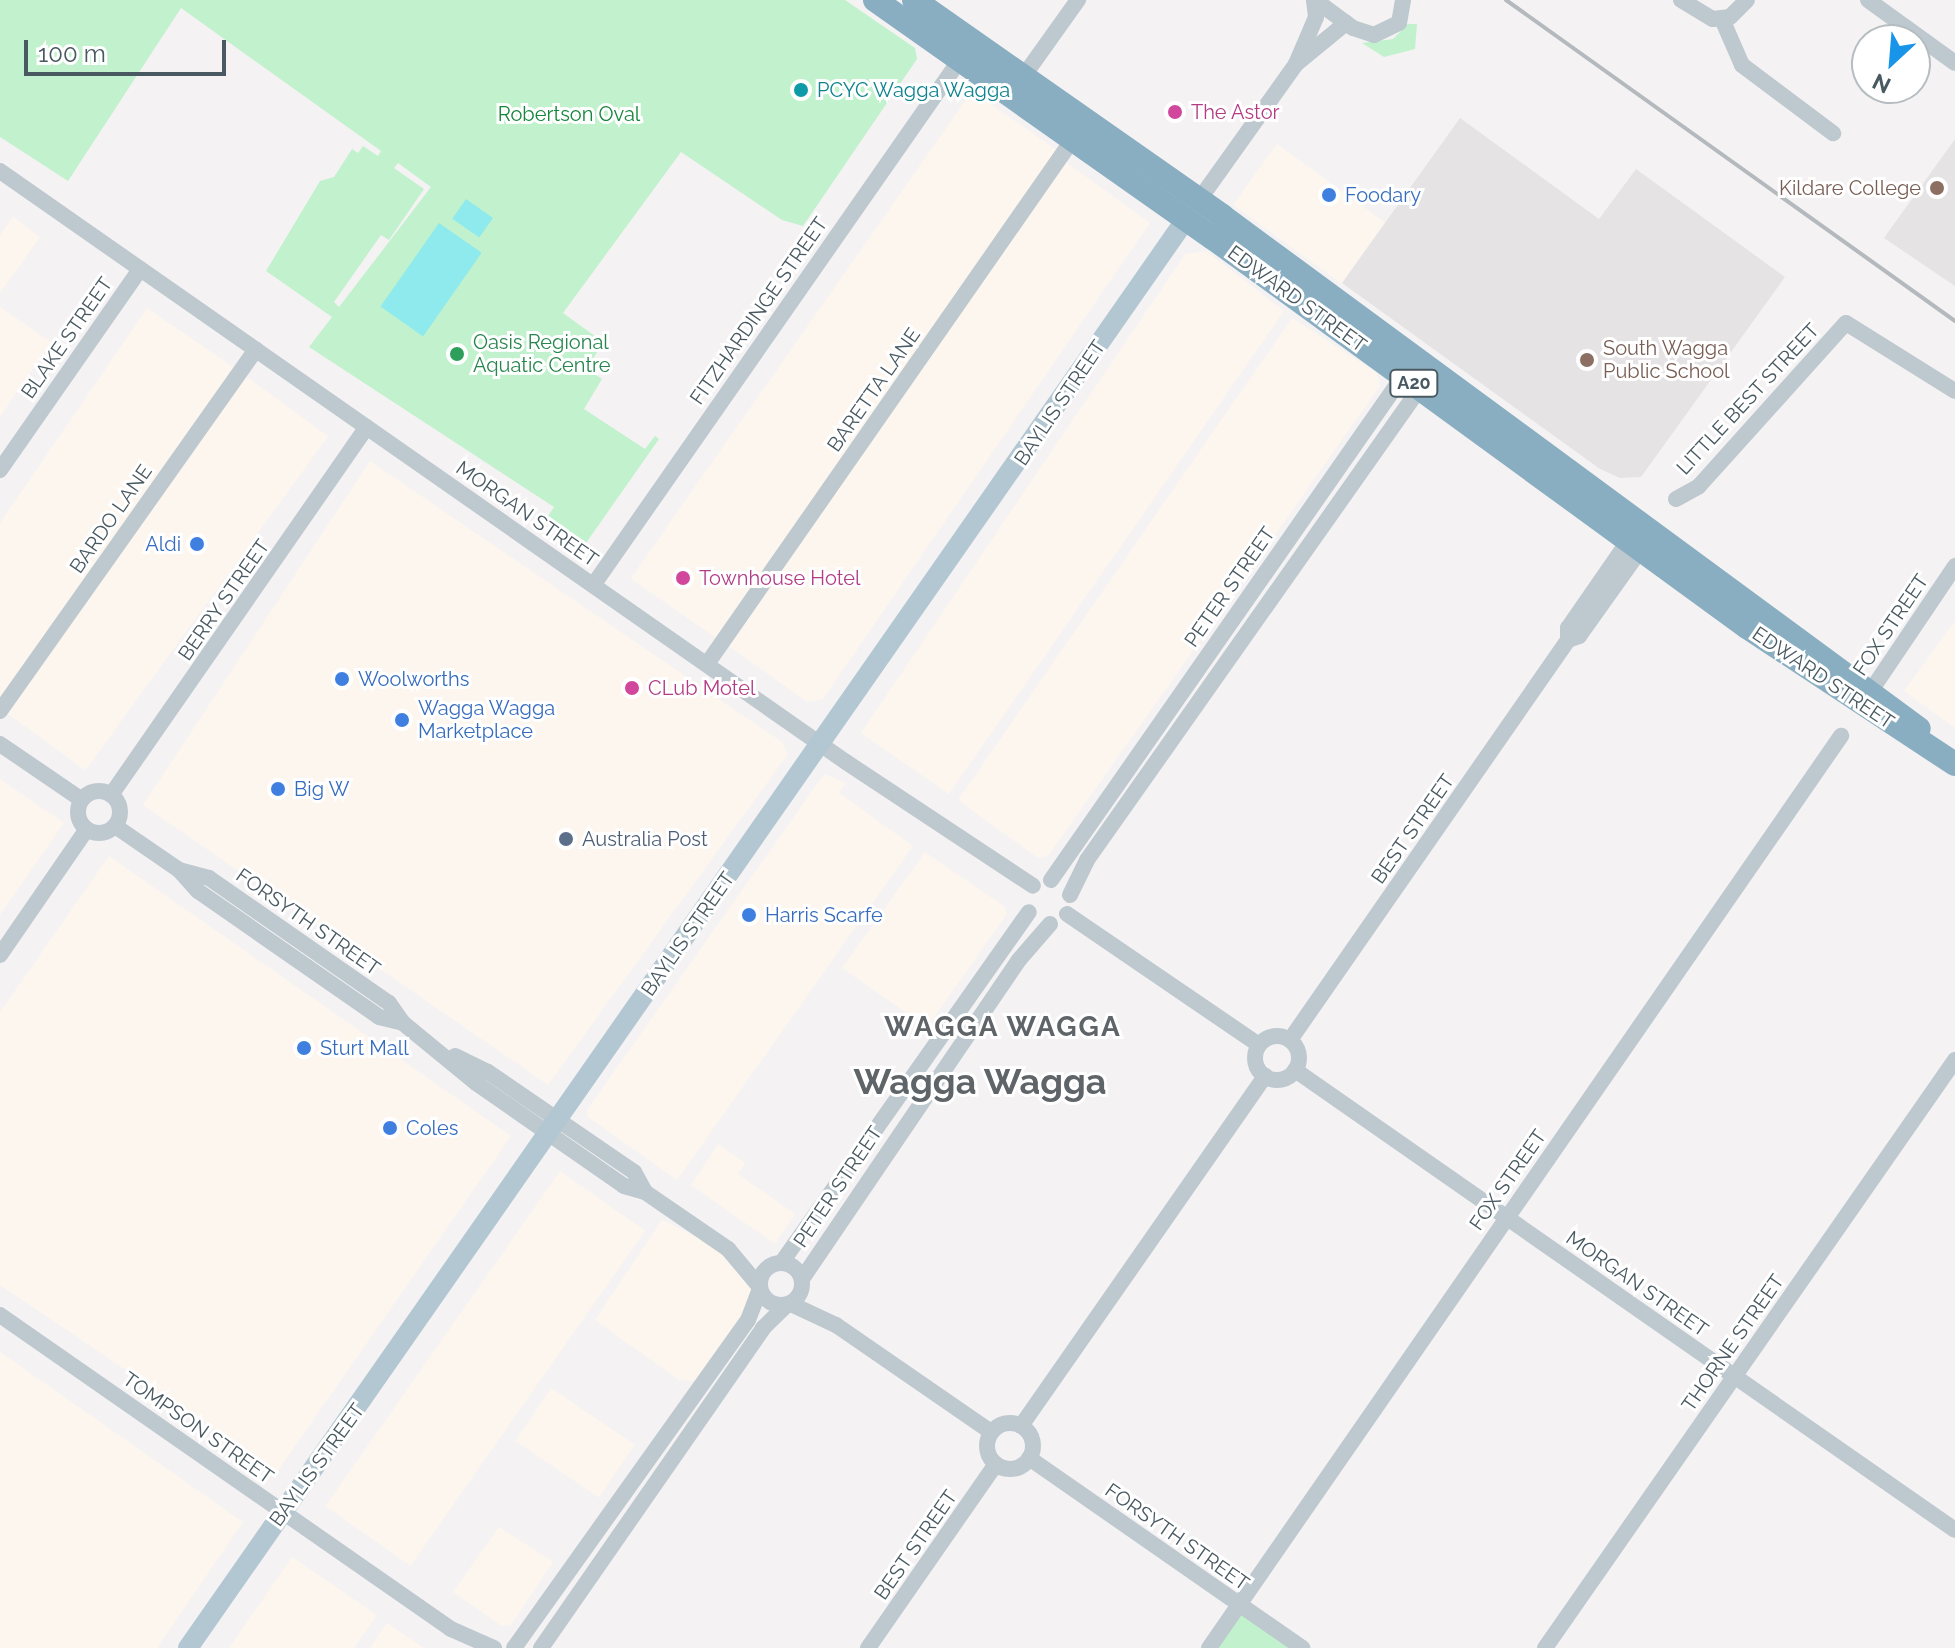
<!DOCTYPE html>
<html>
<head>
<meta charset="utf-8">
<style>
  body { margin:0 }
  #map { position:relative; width:1955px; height:1648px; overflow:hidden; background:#f5f2f3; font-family:Raleway,sans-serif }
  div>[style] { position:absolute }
  .commercial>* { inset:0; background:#fdf6ee; transform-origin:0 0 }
  .education>* { inset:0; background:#e6e3e5 }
  .green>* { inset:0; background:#c2f1cd }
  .water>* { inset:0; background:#8feaee; transform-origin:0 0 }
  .minor>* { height:16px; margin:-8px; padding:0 8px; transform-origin:8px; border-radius:8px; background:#bdc9cf }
  .minor>.ring { margin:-8px; padding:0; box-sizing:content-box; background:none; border:16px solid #bdc9cf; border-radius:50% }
  .major>* { height:20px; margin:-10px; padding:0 10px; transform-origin:10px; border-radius:10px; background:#b2c7d1 }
  .highway>* { height:24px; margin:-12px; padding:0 12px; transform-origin:12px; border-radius:12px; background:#8aaec1 }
  .rail>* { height:4px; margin:-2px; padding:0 2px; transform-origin:2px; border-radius:2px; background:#b4b9bd }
  .dots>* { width:22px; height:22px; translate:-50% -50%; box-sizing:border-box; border:4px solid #fff; border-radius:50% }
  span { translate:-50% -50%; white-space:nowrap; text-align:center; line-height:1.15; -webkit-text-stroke:6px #fff; paint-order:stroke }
  .shield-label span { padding:2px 6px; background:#fff; border:2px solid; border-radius:6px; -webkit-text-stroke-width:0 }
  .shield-label { font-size:18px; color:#495961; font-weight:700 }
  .culture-label { font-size:20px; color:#0d838f }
  .left { translate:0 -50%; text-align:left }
  .hotel-label { font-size:20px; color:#b23c85 }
  .park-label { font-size:20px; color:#16863c }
  .education-label { font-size:20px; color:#785e54 }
  .right { translate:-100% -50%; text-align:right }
  .shop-label { font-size:20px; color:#366cbe }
  .street-label { font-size:20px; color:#495961 }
  .leisure-label { font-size:20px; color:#27864d }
  .service-label { font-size:20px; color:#4e5e75 }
  .district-label { font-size:28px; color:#5f6468; font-weight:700; letter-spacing:2px }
  .town-label { font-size:36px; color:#5f6468; font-weight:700 }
  .north { position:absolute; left:1851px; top:24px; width:80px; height:80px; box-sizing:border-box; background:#fff; border:2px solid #b6bdc0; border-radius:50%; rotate:206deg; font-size:22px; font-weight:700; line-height:32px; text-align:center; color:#495961 }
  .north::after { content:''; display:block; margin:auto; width:28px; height:36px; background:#1895e9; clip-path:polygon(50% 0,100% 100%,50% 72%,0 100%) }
  .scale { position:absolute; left:24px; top:40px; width:202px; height:36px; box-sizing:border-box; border:4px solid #495961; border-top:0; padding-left:10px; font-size:24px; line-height:28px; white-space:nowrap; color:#495961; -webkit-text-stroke:6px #fff; paint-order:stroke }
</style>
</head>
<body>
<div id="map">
  <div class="commercial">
    <i style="left:972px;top:91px;width:105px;height:595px;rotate:35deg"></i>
    <i style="left:1277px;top:144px;width:135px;height:75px;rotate:36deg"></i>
    <i style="clip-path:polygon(1063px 160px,1150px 223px,823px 699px,807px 702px,726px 644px)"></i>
    <i style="clip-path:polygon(13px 217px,40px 237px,0 293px,0 235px)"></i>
    <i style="clip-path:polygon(1206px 251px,1284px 311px,949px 794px,861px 733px,1185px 254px)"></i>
    <i style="clip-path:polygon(0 307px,51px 342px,0 417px)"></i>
    <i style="clip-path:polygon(147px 308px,236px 369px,0 705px,0 523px)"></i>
    <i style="clip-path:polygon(1292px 318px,1377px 373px,1380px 386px,1048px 856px,1038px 858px,958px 800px)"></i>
    <i style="left:244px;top:375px;width:104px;height:413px;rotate:36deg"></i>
    <i style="clip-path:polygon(370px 461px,782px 742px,788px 754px,548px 1085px,143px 805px)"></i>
    <i style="clip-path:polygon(1955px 621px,1955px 728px,1904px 691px)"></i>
    <i style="clip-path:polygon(824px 774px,846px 783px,839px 793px,913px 846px,677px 1180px,588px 1117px,587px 1110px)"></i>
    <i style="clip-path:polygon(0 779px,64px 823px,0 915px)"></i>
    <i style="clip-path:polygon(925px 852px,1005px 907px,1007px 914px,927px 1027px,842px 968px)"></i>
    <i style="clip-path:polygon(109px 856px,511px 1136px,277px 1472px,0 1285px,0 1012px)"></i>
    <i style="clip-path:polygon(718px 1144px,745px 1163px,738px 1174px,795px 1214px,775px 1244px,691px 1185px)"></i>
    <i style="left:560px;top:1171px;width:104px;height:409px;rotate:35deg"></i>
    <i style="clip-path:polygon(662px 1220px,727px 1252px,753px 1280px,754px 1300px,698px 1381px,679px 1380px,595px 1320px)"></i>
    <i style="clip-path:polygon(0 1352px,243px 1522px,157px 1648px,0 1648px)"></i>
    <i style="left:551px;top:1388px;width:101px;height:64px;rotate:34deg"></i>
    <i style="clip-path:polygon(499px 1527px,553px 1562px,511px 1625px,502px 1626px,453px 1592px)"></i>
    <i style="clip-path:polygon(292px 1557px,377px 1615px,354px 1648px,229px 1648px)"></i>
    <i style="clip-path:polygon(387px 1623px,424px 1648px,370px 1648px)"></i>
  </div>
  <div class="education">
    <i style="clip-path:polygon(1460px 118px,1599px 219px,1636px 169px,1785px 277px,1641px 477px,1620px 478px,1600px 469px,1342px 283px)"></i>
    <i style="clip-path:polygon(1955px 139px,1955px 286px,1884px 238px)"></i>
  </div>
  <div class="green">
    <i style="clip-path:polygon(evenodd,0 0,845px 0,915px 48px,917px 59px,803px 226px,782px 220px,681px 152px,563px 313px,603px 342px,587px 369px,602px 379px,584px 409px,645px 449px,655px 436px,659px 439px,586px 543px,548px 516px,554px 507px,309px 347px,332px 317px,266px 271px,320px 181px,334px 177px,352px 149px,358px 153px,363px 146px,378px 156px,381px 151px,181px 8px,68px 181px,0 137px,0 0,398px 163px,431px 187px,339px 307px,334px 302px,381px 235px,389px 240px,424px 189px,394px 168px,398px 163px)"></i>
    <i style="clip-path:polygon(1408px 24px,1417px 24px,1415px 49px,1384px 57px,1362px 43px,1393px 39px)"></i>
    <i style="clip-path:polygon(1239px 1604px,1302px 1648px,1209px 1648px)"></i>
  </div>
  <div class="water">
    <i style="left:466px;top:199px;width:33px;height:24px;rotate:35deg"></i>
    <i style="left:439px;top:223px;width:52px;height:102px;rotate:35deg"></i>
  </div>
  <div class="minor">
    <i style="left:1315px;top:0;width:47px;rotate:36.4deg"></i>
    <i style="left:1353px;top:28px;width:22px;rotate:18deg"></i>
    <i style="left:1374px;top:35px;width:28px;rotate:-26deg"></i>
    <i style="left:1399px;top:23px;width:23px;rotate:-80deg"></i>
    <i style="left:1681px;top:0;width:37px;rotate:31deg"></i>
    <i style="left:1713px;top:19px;width:17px;rotate:-7deg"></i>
    <i style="left:1730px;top:17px;width:24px;rotate:-45deg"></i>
    <i style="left:1868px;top:0;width:107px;rotate:35.9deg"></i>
    <i style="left:1722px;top:19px;width:50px;rotate:66.5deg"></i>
    <i style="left:1742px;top:65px;width:114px;rotate:36.8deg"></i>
    <i style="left:1296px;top:64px;width:65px;rotate:-39.4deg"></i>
    <i style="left:1023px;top:77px;width:95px;rotate:-54.5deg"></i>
    <i style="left:0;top:171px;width:1032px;rotate:34.94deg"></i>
    <i style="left:846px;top:762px;width:224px;rotate:33.5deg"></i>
    <i style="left:1199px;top:200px;width:167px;rotate:-54.5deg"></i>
    <i style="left:1296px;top:64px;width:51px;rotate:-66.9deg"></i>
    <i style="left:1316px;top:17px;width:17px;rotate:-97deg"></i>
    <i style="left:0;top:470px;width:245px;rotate:-55.1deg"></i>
    <i style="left:1676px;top:499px;width:26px;rotate:-29deg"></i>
    <i style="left:1699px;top:486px;width:219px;rotate:-48deg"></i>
    <i style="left:1846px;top:323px;width:128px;rotate:32deg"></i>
    <i style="left:594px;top:584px;width:638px;rotate:-55.09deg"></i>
    <i style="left:1568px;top:640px;width:12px;rotate:-90deg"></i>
    <i style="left:1568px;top:628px;width:114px;rotate:-55.3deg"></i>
    <i style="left:707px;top:664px;width:640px;rotate:-55.12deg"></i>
    <i style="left:1864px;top:701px;width:163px;rotate:-56deg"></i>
    <i style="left:0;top:711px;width:443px;rotate:-54.7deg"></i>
    <i style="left:0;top:744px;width:99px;rotate:34.3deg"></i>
    <i class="ring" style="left:78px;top:791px;width:26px;height:26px"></i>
    <i style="left:111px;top:795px;width:448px;rotate:-55.2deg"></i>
    <i style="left:115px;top:826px;width:78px;rotate:34.5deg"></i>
    <i style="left:179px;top:870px;width:28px;rotate:48deg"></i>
    <i style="left:198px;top:891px;width:221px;rotate:34.8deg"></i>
    <i style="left:379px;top:1017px;width:25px;rotate:14deg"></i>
    <i style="left:179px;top:870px;width:31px;rotate:15deg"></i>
    <i style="left:209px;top:878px;width:219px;rotate:34.8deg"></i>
    <i style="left:389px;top:1003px;width:24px;rotate:55deg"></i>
    <i style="left:403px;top:1023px;width:94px;rotate:39.4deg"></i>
    <i style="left:476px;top:1083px;width:180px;rotate:34.8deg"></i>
    <i style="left:624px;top:1186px;width:22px;rotate:16deg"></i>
    <i style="left:645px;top:1192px;width:101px;rotate:34.5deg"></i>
    <i style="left:728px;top:1249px;width:48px;rotate:50deg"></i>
    <i style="left:1051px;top:880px;width:615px;rotate:-55.07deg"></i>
    <i style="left:1070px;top:895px;width:39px;rotate:-64deg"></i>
    <i style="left:1087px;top:860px;width:578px;rotate:-54.8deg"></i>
    <i style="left:1067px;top:914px;width:232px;rotate:34.3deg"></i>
    <i style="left:0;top:955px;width:153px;rotate:-55.4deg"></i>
    <i class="ring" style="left:1255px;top:1036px;width:28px;height:28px"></i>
    <i style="left:1290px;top:1040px;width:487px;rotate:-55.2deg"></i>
    <i style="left:1568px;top:640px;width:12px;rotate:-20deg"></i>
    <i style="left:1579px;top:636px;width:115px;rotate:-54.5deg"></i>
    <i style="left:455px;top:1056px;width:37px;rotate:26deg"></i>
    <i style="left:488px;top:1072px;width:177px;rotate:34.4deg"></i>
    <i style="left:634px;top:1172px;width:23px;rotate:61deg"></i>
    <i style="left:1295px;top:1070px;width:804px;rotate:34.88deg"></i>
    <i style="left:782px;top:1262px;width:428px;rotate:-54.8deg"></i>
    <i class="ring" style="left:760px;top:1263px;width:26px;height:26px"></i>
    <i style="left:802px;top:1279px;width:384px;rotate:-55.8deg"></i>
    <i style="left:1018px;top:961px;width:49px;rotate:-49.1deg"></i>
    <i style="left:791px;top:1304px;width:50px;rotate:25deg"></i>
    <i style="left:836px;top:1325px;width:188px;rotate:34.6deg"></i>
    <i style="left:0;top:1315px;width:550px;rotate:34.85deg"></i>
    <i style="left:451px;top:1629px;width:47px;rotate:23.8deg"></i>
    <i class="ring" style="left:987px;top:1423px;width:30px;height:30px"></i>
    <i style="left:1021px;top:1426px;width:427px;rotate:-55.1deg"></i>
    <i style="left:1029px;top:1458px;width:333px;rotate:34.8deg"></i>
    <i style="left:514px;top:1648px;width:403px;rotate:-54.5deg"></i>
    <i style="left:748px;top:1320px;width:33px;rotate:-69deg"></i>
    <i style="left:541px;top:1648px;width:389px;rotate:-55.2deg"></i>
    <i style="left:763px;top:1328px;width:33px;rotate:-44deg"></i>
    <i style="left:868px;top:1648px;width:224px;rotate:-55.2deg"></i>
    <i style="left:1209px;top:1648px;width:1110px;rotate:-55.28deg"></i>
    <i style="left:1545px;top:1648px;width:717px;rotate:-55.11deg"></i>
  </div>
  <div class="major">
    <i style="left:188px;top:1648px;width:1743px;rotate:-55.07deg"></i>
  </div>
  <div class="highway">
    <i style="left:875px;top:0;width:413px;rotate:35.2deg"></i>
    <i style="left:1213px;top:238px;width:661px;rotate:36.07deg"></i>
    <i style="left:1747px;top:627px;width:249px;rotate:33.4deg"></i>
    <i style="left:914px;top:0;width:376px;rotate:35deg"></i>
    <i style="left:1222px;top:216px;width:865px;rotate:36.35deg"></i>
  </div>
  <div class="rail">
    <i style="left:1506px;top:0;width:552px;rotate:35.56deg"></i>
  </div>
  <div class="dots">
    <i style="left:801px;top:90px;background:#0f9aa8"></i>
    <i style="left:1175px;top:112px;background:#d1479c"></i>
    <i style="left:1937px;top:188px;background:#8d6e63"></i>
    <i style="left:1329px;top:195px;background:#3f7fe0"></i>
    <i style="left:457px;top:354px;background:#2e9e5b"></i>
    <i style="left:1587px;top:360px;background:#8d6e63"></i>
    <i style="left:197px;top:544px;background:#3f7fe0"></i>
    <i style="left:683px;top:578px;background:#d1479c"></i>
    <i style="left:342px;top:679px;background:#3f7fe0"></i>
    <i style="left:632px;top:688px;background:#d1479c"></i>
    <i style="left:402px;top:720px;background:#3f7fe0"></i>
    <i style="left:278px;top:789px;background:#3f7fe0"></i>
    <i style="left:566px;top:839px;background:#5c6f8a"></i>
    <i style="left:749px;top:915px;background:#3f7fe0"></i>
    <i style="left:304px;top:1048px;background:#3f7fe0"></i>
    <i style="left:390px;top:1128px;background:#3f7fe0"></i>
  </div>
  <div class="shield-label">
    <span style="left:1414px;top:383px">A20</span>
  </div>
  <div class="culture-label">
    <span class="left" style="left:817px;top:90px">PCYC Wagga Wagga</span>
  </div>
  <div class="hotel-label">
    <span class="left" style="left:1191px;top:112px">The Astor</span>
    <span class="left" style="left:699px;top:578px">Townhouse Hotel</span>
    <span class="left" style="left:648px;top:688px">CLub Motel</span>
  </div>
  <div class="park-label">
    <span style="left:569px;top:114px">Robertson Oval</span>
  </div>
  <div class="education-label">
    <span class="right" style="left:1921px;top:188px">Kildare College</span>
    <span class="left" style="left:1603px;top:360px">South Wagga<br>Public School</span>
  </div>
  <div class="shop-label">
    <span class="left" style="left:1345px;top:195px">Foodary</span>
    <span class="right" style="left:181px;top:544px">Aldi</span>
    <span class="left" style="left:358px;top:679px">Woolworths</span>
    <span class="left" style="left:418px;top:720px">Wagga Wagga<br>Marketplace</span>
    <span class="left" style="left:294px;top:789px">Big W</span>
    <span class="left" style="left:765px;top:915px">Harris Scarfe</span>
    <span class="left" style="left:320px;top:1048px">Sturt Mall</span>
    <span class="left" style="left:406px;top:1128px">Coles</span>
  </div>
  <div class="street-label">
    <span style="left:1297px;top:299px;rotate:36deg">EDWARD STREET</span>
    <span style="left:759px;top:311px;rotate:-55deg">FITZHARDINGE STREET</span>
    <span style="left:67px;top:338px;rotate:-55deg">BLAKE STREET</span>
    <span style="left:874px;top:390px;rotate:-55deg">BARETTA LANE</span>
    <span style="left:1748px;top:399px;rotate:-47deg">LITTLE BEST STREET</span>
    <span style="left:1060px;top:403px;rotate:-56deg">BAYLIS STREET</span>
    <span style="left:527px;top:514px;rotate:35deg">MORGAN STREET</span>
    <span style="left:111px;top:519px;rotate:-55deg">BARDO LANE</span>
    <span style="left:1230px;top:587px;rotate:-55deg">PETER STREET</span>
    <span style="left:224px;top:600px;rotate:-55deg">BERRY STREET</span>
    <span style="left:1891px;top:625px;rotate:-56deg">FOX STREET</span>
    <span style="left:1823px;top:678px;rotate:34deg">EDWARD STREET</span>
    <span style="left:1413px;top:829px;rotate:-55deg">BEST STREET</span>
    <span style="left:308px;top:922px;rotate:35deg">FORSYTH STREET</span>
    <span style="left:688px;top:934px;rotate:-55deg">BAYLIS STREET</span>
    <span style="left:1508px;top:1180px;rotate:-55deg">FOX STREET</span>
    <span style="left:838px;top:1187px;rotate:-56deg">PETER STREET</span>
    <span style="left:1637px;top:1284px;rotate:35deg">MORGAN STREET</span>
    <span style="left:1733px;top:1343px;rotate:-55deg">THORNE STREET</span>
    <span style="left:198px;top:1428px;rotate:35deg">TOMPSON STREET</span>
    <span style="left:317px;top:1465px;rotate:-54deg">BAYLIS STREET</span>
    <span style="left:1177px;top:1537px;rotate:35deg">FORSYTH STREET</span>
    <span style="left:916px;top:1545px;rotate:-55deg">BEST STREET</span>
  </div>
  <div class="leisure-label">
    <span class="left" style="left:473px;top:354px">Oasis Regional<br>Aquatic Centre</span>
  </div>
  <div class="service-label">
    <span class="left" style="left:582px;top:839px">Australia Post</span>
  </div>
  <div class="district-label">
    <span style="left:1003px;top:1027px">WAGGA WAGGA</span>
  </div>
  <div class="town-label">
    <span style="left:980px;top:1082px">Wagga Wagga</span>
  </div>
  <div class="north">N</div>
  <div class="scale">100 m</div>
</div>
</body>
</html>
